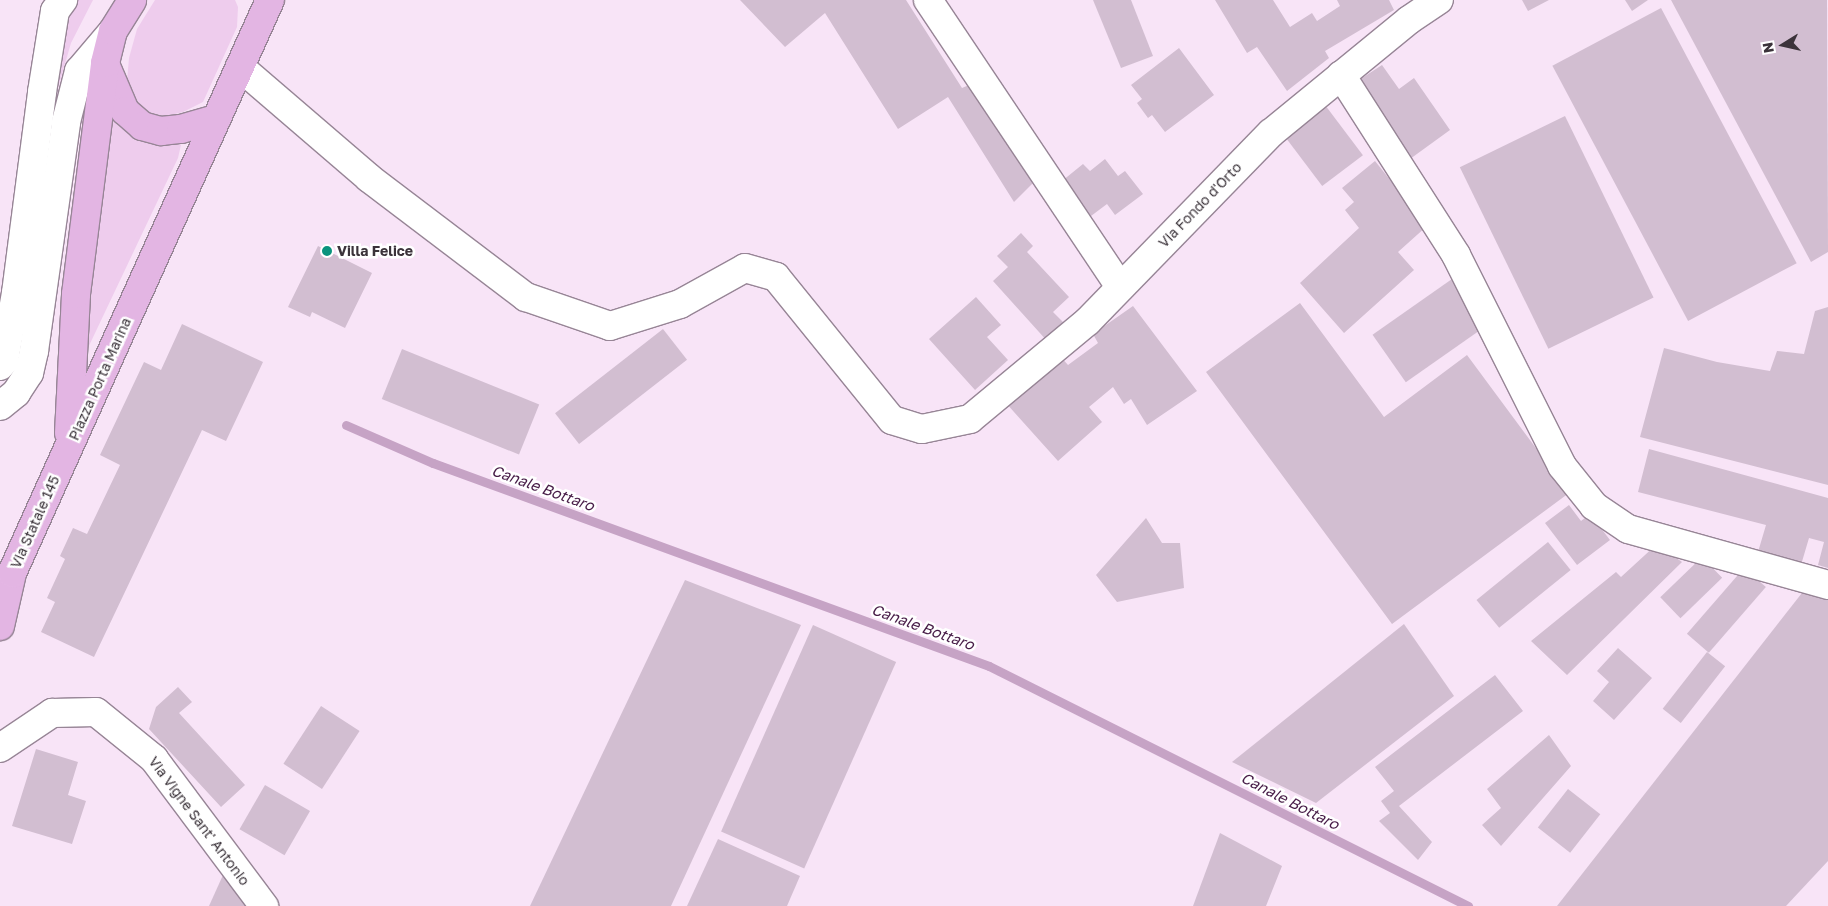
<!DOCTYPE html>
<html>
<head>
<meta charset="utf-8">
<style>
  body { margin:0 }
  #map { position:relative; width:1828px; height:906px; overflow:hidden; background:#f8e4f7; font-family:"Golos Text",sans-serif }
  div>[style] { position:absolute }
  .green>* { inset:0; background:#eecced }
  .stream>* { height:9px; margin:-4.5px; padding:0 4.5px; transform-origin:4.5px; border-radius:4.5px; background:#c6a3c5 }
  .building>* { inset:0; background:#d2bed1; transform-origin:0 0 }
  .roads { filter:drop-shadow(1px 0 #978596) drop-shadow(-1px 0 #978596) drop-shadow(0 1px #978596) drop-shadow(0 -1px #978596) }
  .minor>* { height:28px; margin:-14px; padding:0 14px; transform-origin:14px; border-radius:14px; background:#fff }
  .major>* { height:28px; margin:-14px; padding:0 14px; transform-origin:14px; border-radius:14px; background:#e3b5e3 }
  .dots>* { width:14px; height:14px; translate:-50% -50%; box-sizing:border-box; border:2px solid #fff; border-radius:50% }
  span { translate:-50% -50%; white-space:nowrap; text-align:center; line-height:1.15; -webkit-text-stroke:5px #fff; paint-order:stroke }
  .street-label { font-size:14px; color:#3b333a }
  .poi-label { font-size:14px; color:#3b333a; font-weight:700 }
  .left { translate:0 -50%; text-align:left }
  .water-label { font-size:15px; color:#471c47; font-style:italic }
  .north { position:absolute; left:1758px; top:20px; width:50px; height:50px; -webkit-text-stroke:4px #fff; paint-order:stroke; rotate:260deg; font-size:14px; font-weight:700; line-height:20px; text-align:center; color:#3b333a }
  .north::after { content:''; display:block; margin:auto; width:18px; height:22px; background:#3b333a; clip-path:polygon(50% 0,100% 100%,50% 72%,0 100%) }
</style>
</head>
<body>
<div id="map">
  <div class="green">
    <i style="clip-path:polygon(76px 0,93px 0,71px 43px,52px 109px,63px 36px)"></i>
    <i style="clip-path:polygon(155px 0,235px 0,238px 7px,237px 27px,203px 102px,183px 112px,167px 116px,152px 114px,140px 106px,130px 93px,127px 81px,129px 58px,137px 29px)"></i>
    <i style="clip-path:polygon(109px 113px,136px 139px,152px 143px,175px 142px,181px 145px,178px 158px,87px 350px,86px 312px)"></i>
  </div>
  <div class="stream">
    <i style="left:346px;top:425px;width:95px;rotate:23.6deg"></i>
    <i style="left:433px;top:463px;width:592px;rotate:20.06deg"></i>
    <i style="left:989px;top:666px;width:536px;rotate:26.61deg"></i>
  </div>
  <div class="building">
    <i style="clip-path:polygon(740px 0,906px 0,962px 88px,969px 85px,1035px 181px,1014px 202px,948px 97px,898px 129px,825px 13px,785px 47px)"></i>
    <i style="clip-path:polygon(1093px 0,1131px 0,1153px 56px,1121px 68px)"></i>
    <i style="clip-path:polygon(1215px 0,1273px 0,1290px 27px,1312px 13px,1317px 21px,1340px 6px,1337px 0,1389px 0,1394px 10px,1325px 51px,1329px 58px,1287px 91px,1257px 47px,1247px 53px)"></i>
    <i style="clip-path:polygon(1522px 0,1549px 0,1528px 11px)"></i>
    <i style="clip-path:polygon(1625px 0,1648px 0,1632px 11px)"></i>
    <i style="clip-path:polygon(1671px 0,1827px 0,1828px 252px,1811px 262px)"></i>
    <i style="left:1661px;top:8px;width:289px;height:123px;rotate:62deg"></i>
    <i style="clip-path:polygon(1179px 48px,1214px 95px,1165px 132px,1152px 115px,1148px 118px,1137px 103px,1142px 99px,1131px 85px)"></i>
    <i style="clip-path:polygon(1382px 65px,1399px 89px,1414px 78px,1450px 130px,1410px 159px,1356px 82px)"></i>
    <i style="left:1322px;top:101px;width:68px;height:51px;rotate:53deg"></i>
    <i style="left:1565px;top:116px;width:202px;height:117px;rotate:64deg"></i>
    <i style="clip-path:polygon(1105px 159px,1118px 176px,1125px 171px,1143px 194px,1115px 215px,1107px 204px,1091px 216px,1062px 181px,1083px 164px,1090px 171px)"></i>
    <i style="clip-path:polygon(1375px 161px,1427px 226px,1398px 252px,1414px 270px,1344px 333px,1300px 283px,1359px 228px,1345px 210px,1354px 202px,1342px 188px)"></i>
    <i style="clip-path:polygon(1021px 233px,1033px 246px,1027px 252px,1069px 297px,1053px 312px,1066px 325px,1048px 342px,993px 281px,1008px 267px,997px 256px)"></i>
    <i style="clip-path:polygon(318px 246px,372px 273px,345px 328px,312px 312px,310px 317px,288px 307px)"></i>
    <i style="left:1452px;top:279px;width:58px;height:97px;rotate:55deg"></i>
    <i style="clip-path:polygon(976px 297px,1001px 325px,987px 337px,1008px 360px,975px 390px,929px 339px)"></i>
    <i style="clip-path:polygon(1300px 303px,1384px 417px,1467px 355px,1569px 493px,1392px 624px,1206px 372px)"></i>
    <i style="clip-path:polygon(1133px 306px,1197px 391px,1147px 425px,1131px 399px,1124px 404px,1113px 387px,1089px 407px,1102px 422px,1058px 461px,1006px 403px,1059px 355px,1068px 365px,1098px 343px,1093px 334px)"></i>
    <i style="clip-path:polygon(1828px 307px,1828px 485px,1640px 437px,1664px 348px,1717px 362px,1770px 371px,1777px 351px,1804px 354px,1815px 311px)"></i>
    <i style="clip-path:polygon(182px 324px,263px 362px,226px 441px,202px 430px,94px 657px,41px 632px,55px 602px,47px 598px,65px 559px,60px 556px,73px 528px,87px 534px,120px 465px,100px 455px,144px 362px,161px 370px)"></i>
    <i style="left:663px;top:329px;width:39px;height:137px;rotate:52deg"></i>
    <i style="left:402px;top:349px;width:148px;height:54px;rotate:22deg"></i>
    <i style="clip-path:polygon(1649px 449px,1828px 498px,1828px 568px,1818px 565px,1824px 542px,1809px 538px,1801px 565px,1758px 552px,1766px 525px,1638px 492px)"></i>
    <i style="clip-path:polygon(1569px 505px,1581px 521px,1590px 514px,1610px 540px,1577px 565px,1545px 523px)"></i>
    <i style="clip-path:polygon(1146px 518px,1162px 543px,1180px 543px,1184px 588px,1117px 602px,1096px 575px)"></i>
    <i style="left:1548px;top:542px;width:36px;height:92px;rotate:51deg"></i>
    <i style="clip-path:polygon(1657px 544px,1682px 562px,1567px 675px,1531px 641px,1616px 572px,1621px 577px)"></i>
    <i style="left:1702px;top:557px;width:29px;height:58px;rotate:46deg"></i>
    <i style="left:1744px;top:568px;width:29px;height:87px;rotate:41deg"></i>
    <i style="clip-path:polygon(685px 580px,801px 625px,671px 906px,530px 906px)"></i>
    <i style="clip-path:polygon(1809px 584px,1828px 590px,1828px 861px,1786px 906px,1557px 906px)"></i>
    <i style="clip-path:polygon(1404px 624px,1454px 696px,1316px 803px,1232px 762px)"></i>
    <i style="left:813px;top:625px;width:91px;height:226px;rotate:24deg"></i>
    <i style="clip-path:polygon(1618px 648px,1652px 678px,1614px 720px,1593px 701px,1609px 682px,1597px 671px)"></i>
    <i style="left:1707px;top:652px;width:23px;height:72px;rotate:38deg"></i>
    <i style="clip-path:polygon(1495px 675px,1523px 711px,1399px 806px,1432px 842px,1418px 860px,1379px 821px,1390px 813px,1381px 801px,1394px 791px,1375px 767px)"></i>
    <i style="clip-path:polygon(178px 687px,192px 702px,179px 713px,245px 785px,221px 807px,149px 729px,156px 707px)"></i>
    <i style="left:321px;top:706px;width:46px;height:69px;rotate:33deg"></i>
    <i style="clip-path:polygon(1549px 735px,1571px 766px,1501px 846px,1482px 825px,1501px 808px,1487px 789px)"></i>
    <i style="clip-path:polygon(36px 749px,78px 762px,68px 795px,86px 801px,72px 844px,12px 826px)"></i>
    <i style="left:265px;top:785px;width:52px;height:51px;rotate:30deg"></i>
    <i style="left:1568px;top:789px;width:41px;height:49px;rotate:38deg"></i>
    <i style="clip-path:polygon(1220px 833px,1282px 866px,1266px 906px,1193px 906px)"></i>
    <i style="clip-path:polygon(718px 839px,800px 876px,787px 906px,687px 906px)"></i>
    <i style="clip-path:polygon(223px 875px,246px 906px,209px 906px)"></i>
  </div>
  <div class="roads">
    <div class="minor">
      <i style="left:928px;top:0;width:345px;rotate:56.2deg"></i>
      <i style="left:240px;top:67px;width:170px;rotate:40.7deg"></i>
      <i style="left:369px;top:178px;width:197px;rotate:37.2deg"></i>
      <i style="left:526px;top:297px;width:89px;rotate:19deg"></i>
      <i style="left:610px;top:326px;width:73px;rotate:-17.4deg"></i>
      <i style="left:680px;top:304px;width:74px;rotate:-29deg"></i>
      <i style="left:745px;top:268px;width:32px;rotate:16deg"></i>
      <i style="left:776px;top:277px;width:184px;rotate:51deg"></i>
      <i style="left:892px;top:420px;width:31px;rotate:17deg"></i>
      <i style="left:922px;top:429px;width:49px;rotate:-11.8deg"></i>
      <i style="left:970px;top:419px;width:153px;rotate:-39.7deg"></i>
      <i style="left:1088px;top:321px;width:262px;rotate:-45.8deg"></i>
      <i style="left:1271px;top:133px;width:178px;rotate:-39.3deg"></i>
      <i style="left:1409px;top:20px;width:36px;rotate:-34deg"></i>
      <i style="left:1341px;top:75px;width:214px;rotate:57.4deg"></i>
      <i style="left:1456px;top:255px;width:236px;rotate:63.3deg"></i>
      <i style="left:1562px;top:466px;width:51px;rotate:51.3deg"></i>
      <i style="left:1594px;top:506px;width:41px;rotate:34.1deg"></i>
      <i style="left:1628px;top:529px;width:208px;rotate:15.6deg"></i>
      <i style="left:0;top:366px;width:6px;rotate:-51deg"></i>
      <i style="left:4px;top:361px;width:69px;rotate:-80deg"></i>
      <i style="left:16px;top:293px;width:203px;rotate:-82.6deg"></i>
      <i style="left:42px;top:92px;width:82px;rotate:-80.9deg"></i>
      <i style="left:55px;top:11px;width:14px;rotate:-54deg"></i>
      <i style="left:0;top:406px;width:21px;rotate:-39deg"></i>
      <i style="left:16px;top:393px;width:24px;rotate:-57deg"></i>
      <i style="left:29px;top:373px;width:23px;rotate:-77deg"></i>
      <i style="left:34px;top:351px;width:231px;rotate:-82deg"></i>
      <i style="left:66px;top:122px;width:53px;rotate:-75.7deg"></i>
      <i style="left:79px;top:71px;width:52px;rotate:-49.6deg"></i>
      <i style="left:0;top:748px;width:63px;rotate:-33.9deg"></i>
      <i style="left:52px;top:713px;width:44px;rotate:-1.3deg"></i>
      <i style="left:96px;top:712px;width:75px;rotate:39deg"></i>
      <i style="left:154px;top:759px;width:184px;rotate:53.2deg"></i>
    </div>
    <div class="major">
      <i style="left:105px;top:64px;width:51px;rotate:66.9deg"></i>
      <i style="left:125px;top:111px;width:23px;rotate:41deg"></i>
      <i style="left:142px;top:126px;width:20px;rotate:15deg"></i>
      <i style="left:161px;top:131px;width:20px;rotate:-6deg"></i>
      <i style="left:181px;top:129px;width:37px;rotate:-16deg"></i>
      <i style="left:69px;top:433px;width:139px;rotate:-87.1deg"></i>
      <i style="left:76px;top:294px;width:233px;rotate:-82.8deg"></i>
      <i style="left:105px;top:63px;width:33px;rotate:-76deg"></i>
      <i style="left:113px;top:31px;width:36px;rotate:-58deg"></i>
      <i style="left:0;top:626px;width:54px;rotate:-77.2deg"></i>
      <i style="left:12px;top:573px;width:628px;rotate:-65.76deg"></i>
    </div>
  </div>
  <div class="dots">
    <i style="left:327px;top:251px;background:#09937d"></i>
  </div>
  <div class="street-label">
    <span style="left:1200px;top:205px;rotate:-46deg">Via Fondo d'Orto</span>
    <span style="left:100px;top:379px;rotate:-66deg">Piazza Porta Marina</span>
    <span style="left:35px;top:522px;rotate:-66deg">Via Statale 145</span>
    <span style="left:199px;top:821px;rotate:53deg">Via Vigne Sant' Antonio</span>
  </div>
  <div class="poi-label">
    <span class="left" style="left:337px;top:251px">Villa Felice</span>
  </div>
  <div class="water-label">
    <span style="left:543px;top:488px;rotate:20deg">Canale Bottaro</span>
    <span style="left:923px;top:627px;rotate:20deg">Canale Bottaro</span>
    <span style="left:1290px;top:801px;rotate:27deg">Canale Bottaro</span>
  </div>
  <div class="north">N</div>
</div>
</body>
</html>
